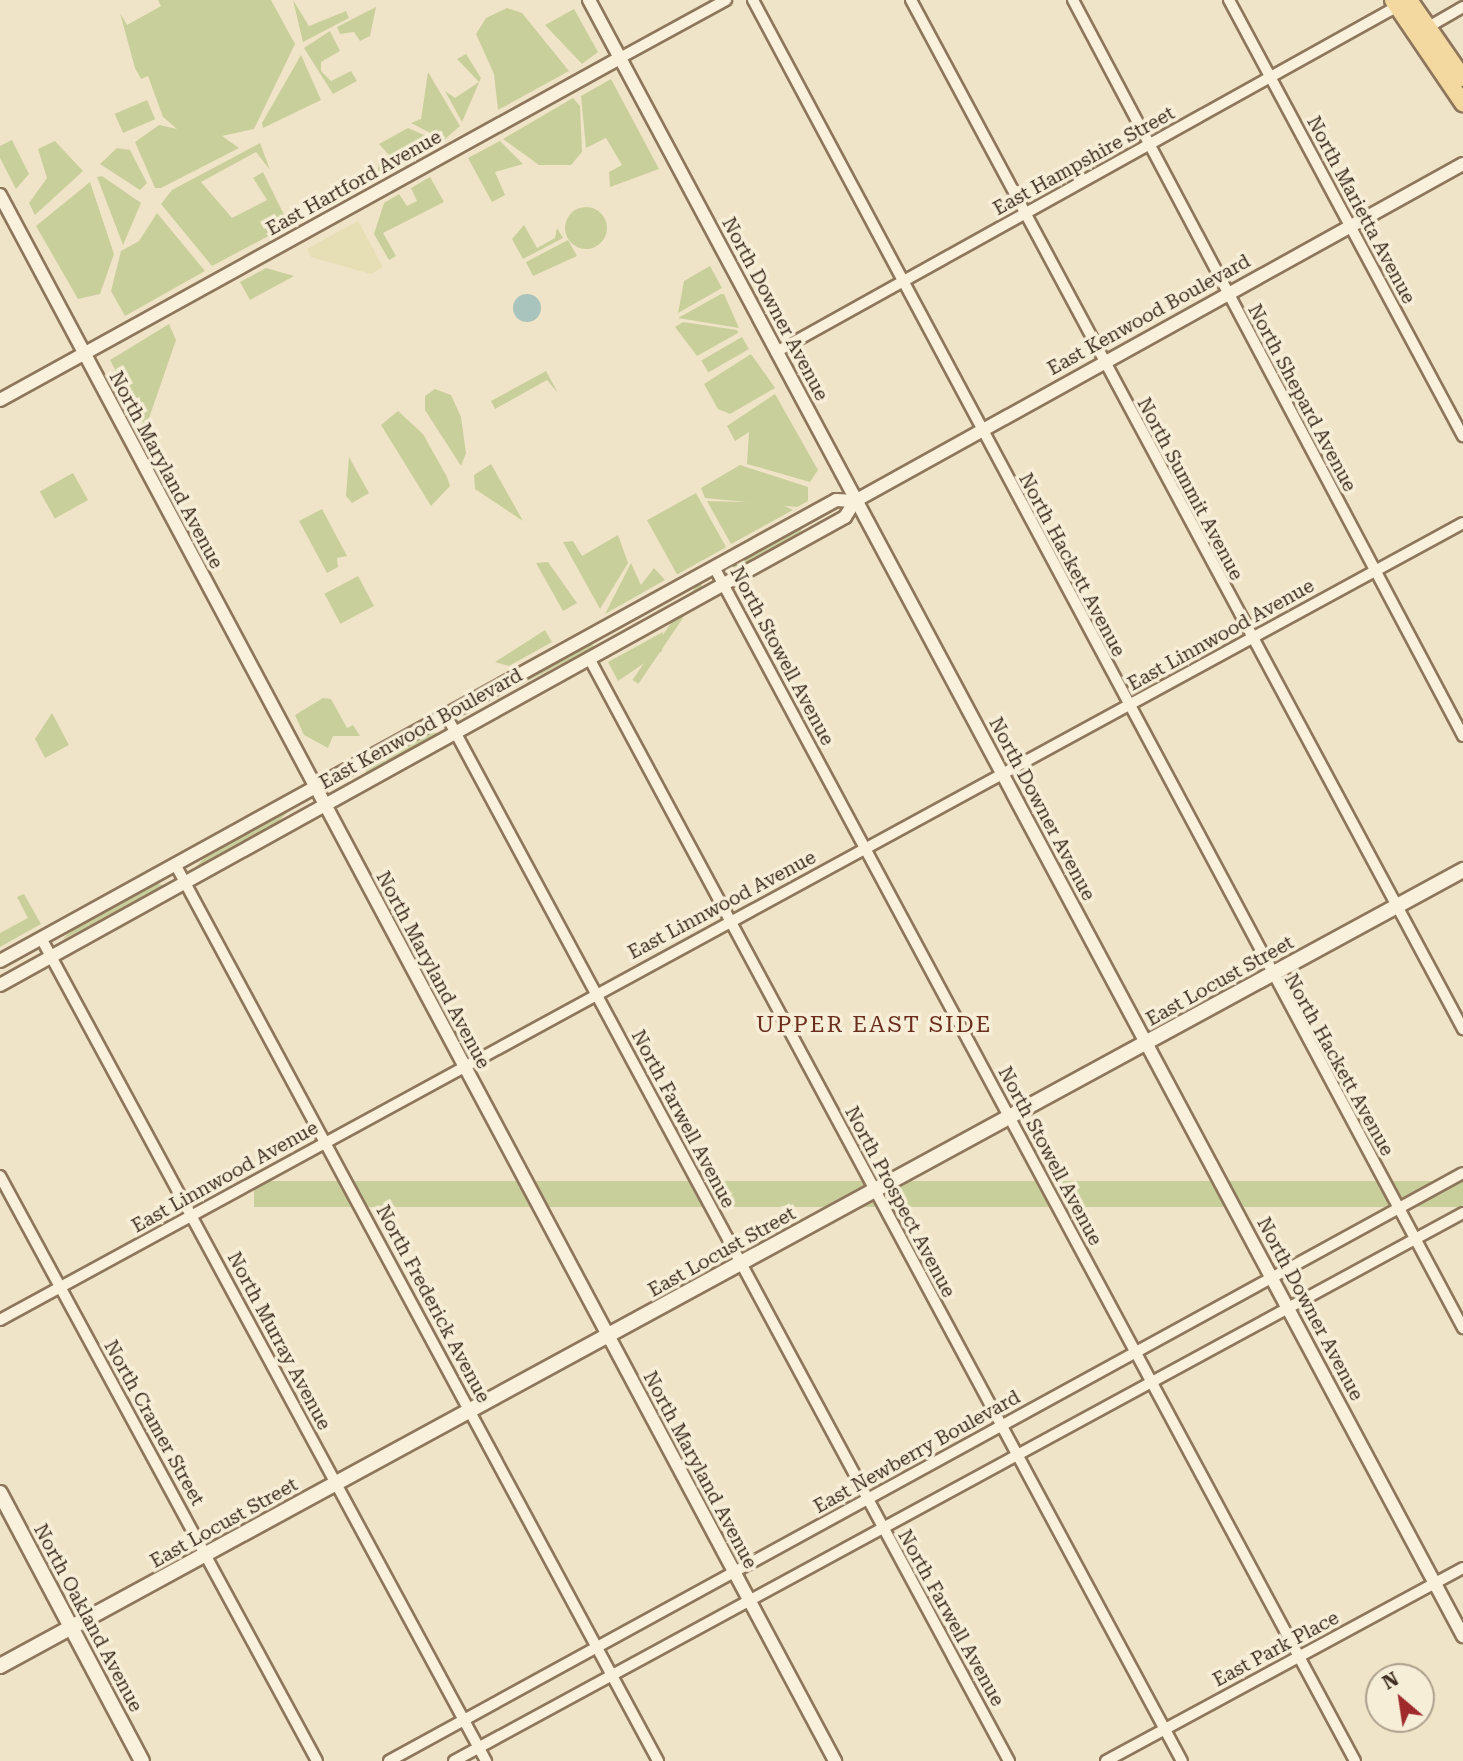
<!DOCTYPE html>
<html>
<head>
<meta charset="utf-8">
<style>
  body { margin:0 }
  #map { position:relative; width:1463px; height:1761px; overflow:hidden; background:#f0e4c8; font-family:"Roboto Serif",serif }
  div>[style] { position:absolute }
  .farmland>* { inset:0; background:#e6deb5 }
  .green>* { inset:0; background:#c9cf9b; transform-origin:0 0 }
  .round { border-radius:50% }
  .water>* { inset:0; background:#a9c4bc }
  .roads { filter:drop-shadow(2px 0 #8d765c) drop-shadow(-2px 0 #8d765c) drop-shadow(0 2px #8d765c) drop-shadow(0 -2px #8d765c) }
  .minor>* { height:10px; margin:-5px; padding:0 5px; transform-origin:5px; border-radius:5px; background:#faf1dc }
  .tertiary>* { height:12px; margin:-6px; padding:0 6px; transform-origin:6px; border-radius:6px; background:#faf1dc }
  .secondary>* { height:14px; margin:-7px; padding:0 7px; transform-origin:7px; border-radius:7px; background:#faf1dc }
  .primary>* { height:16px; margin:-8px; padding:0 8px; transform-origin:8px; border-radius:8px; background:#f3d9a0 }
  span { translate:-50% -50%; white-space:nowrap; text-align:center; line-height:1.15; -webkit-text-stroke:7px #f7eed8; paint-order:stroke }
  .street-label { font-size:19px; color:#3d2e20 }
  .quarter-label { font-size:23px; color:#6b2e1e; letter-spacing:2px }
  .north { position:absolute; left:1365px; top:1663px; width:70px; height:70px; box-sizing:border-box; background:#f7eed8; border:2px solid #ada18e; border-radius:50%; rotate:331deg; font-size:19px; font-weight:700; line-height:28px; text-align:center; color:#3d2e20 }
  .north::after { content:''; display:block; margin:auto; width:24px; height:32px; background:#9e2a2b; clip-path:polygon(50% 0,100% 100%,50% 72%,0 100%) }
</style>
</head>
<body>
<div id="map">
  <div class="farmland">
    <i style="clip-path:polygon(358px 221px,383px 267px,371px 274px,311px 257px,307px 249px)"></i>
  </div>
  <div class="green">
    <i style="clip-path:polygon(158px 0,271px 0,295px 44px,254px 129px,222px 136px,239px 148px,161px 188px,155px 188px,135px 142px,159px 125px,177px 129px,163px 117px,148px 76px,141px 79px,135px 68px,120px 13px,127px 25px,161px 6px)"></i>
    <i style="clip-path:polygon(293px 0,309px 26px,346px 11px,349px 18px,303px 42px)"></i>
    <i style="clip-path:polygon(376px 7px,370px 36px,360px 41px,354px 32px,340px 34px,337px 27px)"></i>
    <i style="clip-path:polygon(507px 8px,522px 13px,569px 71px,498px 110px,494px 74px,476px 34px,486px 18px)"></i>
    <i style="clip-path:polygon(574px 9px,598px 52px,582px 64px,545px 25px)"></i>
    <i style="clip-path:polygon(330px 31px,340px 51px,321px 62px,321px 71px,331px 81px,351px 71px,357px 81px,333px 94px,304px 48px)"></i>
    <i style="clip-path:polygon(466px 54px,481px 78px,462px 122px,445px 91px,455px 98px,479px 82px,457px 59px)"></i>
    <i style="clip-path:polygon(301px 55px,321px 100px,263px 128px,262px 123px)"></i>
    <i style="clip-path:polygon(428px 72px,460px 126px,444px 140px,411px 123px,421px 119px)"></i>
    <i style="clip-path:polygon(611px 79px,659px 169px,610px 187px,609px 172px,622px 165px,606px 138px,586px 148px,581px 96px)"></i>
    <i style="clip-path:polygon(573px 98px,580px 106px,582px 152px,571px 165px,539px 165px,503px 139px)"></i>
    <i style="left:147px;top:100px;width:21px;height:35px;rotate:67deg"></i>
    <i style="clip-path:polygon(408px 128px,440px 142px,377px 177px,379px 162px,389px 155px,379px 144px)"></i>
    <i style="clip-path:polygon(12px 140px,29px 174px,16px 189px,0 158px,0 146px)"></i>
    <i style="clip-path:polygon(55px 141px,83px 171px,35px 215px,29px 203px,47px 178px,38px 149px)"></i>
    <i style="clip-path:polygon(500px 141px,523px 164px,495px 172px,505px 195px,492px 202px,468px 158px)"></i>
    <i style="clip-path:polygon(260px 143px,270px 170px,256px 152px,201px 182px,232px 218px,267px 200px,253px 178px,263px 172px,289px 225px,212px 266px,161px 204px,172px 190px)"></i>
    <i style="clip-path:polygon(117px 148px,130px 150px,147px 183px,140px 190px,100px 164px)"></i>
    <i style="clip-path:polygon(102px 176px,141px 203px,123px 245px,97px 177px)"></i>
    <i style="clip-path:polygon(430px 177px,444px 202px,383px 233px,396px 256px,389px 260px,374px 234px,384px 203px,399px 194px,407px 206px,417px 201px,411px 188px)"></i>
    <i style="clip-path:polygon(90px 182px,114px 254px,100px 294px,78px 299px,36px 226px)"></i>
    <i class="round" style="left:565px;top:207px;width:42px;height:42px"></i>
    <i style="clip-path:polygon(157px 213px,205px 271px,125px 316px,111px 291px,121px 251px,139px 241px)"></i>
    <i style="clip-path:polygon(524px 225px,537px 248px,555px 238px,557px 228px,563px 238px,523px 259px,512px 239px)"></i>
    <i style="clip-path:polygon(568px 240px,577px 256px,533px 276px,526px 262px)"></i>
    <i style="clip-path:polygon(710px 266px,722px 288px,678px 313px,684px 281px)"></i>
    <i style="clip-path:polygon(266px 268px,294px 276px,250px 300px,240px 282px)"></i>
    <i style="clip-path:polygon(724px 294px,739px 328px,678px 318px,721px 294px)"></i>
    <i style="clip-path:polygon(683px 322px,737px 330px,738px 333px,697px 356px,675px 327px)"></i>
    <i style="clip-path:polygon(169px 324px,176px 340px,148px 421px,153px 430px,147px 430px,110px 360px)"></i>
    <i style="left:742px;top:337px;width:14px;height:47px;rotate:60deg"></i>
    <i style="clip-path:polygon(751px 354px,775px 388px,730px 414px,718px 409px,704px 384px)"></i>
    <i style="clip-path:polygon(546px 371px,558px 393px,547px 380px,495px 409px,491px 401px)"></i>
    <i style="clip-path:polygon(435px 389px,451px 395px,461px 417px,466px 453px,461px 466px,425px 410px,425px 396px)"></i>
    <i style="clip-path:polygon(775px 394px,818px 470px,810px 482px,747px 464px,749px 432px,735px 441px,727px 426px)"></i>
    <i style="clip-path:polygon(398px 411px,423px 434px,447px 477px,450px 486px,431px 506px,381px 425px)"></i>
    <i style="clip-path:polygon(349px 457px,369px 493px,352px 503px,346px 496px)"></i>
    <i style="clip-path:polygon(491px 464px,523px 521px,475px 489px,474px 475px)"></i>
    <i style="clip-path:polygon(740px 465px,808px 487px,808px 501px,797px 507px,705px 498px,701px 488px)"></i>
    <i style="left:73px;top:473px;width:31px;height:38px;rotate:61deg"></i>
    <i style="left:696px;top:493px;width:62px;height:56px;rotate:61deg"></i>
    <i style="clip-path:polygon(707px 501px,779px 503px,793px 510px,731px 544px)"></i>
    <i style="clip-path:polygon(322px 509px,347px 556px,337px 558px,338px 567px,327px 573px,299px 521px)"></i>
    <i style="clip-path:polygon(804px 524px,799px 535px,733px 572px,734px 563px)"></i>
    <i style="clip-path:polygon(618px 535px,628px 563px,600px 609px,563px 542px,573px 541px,582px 556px)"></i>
    <i style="clip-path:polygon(548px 562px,577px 603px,563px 611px,536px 563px)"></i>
    <i style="clip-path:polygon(631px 563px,641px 585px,654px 568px,665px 580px,605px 614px)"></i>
    <i style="left:358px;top:576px;width:34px;height:38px;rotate:62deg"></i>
    <i style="left:698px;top:583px;width:7px;height:117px;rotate:34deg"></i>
    <i style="clip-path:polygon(545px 630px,552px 642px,509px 666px,495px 662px)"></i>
    <i style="clip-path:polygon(663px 632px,662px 651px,618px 681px,608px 662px)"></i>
    <i style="clip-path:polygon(591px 641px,594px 647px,462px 715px,466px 710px)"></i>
    <i style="clip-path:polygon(323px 698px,331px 699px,347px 728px,353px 725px,360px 736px,333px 736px,328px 748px,304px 735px,295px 715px)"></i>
    <i style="clip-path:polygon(52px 713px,69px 745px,45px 758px,35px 739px)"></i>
    <i style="clip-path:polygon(431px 730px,438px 734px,365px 773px,369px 763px)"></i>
    <i style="clip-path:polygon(297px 802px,276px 824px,196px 867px,217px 844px)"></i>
    <i style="clip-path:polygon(150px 881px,165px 886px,62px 940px,83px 918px)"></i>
    <i style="clip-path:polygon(24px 894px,41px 924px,0 947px,0 933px,28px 918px,17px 897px)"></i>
    <i style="left:1463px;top:1181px;width:26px;height:1209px;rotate:90deg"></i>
  </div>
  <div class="water">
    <i class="round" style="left:513px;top:294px;width:28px;height:28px"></i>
  </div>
  <div class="roads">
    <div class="minor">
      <i style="left:753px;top:0;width:1506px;rotate:61.87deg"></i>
      <i style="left:911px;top:0;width:1168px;rotate:61.79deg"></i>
      <i style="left:1073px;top:0;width:833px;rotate:62.08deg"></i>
      <i style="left:1229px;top:0;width:495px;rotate:61.8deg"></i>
      <i style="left:1423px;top:30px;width:46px;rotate:-29.9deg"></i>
      <i style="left:620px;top:58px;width:121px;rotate:-28.7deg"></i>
      <i style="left:776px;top:352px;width:714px;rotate:-29.08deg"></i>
      <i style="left:714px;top:567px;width:1355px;rotate:61.77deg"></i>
      <i style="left:589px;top:658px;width:1252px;rotate:61.74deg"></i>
      <i style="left:446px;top:715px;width:1188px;rotate:61.71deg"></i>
      <i style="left:175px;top:864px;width:1019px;rotate:61.7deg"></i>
      <i style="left:41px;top:938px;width:936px;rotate:61.6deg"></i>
      <i style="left:0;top:1176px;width:665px;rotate:61.55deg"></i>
      <i style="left:0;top:1320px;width:1666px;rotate:-28.58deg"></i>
      <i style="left:389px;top:1761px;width:1224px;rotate:-28.7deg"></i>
      <i style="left:454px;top:1761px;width:1148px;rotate:-28.51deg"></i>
      <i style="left:1106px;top:1761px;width:406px;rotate:-28.4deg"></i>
    </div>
    <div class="tertiary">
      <i style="left:589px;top:0;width:1855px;rotate:61.89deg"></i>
      <i style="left:0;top:195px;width:1775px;rotate:61.93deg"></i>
      <i style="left:0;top:400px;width:708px;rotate:-28.88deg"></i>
      <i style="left:0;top:961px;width:955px;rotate:-28.87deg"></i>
      <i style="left:836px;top:500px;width:19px;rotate:3deg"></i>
      <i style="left:0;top:985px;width:966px;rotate:-28.98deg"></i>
      <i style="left:845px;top:517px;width:19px;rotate:-58deg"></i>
      <i style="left:855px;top:501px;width:695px;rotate:-29deg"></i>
    </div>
    <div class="secondary">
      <i style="left:0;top:1493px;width:303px;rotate:62.1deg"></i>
      <i style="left:0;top:1666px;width:1666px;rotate:-28.55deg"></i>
    </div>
    <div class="primary">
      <i style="left:1393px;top:0;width:125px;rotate:55.8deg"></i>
      <i style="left:1409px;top:0;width:95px;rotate:55.3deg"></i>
    </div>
  </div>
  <div class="street-label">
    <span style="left:1084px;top:161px;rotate:-29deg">East Hampshire Street</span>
    <span style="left:354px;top:183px;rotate:-29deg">East Hartford Avenue</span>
    <span style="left:1361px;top:210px;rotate:62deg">North Marietta Avenue</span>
    <span style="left:775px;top:309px;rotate:62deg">North Downer Avenue</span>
    <span style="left:1149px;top:315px;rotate:-29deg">East Kenwood Boulevard</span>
    <span style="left:1302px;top:398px;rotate:62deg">North Shepard Avenue</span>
    <span style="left:166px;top:470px;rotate:62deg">North Maryland Avenue</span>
    <span style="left:1190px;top:489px;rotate:62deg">North Summit Avenue</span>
    <span style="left:1072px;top:565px;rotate:62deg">North Hackett Avenue</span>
    <span style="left:1221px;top:635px;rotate:-29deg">East Linnwood Avenue</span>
    <span style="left:782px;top:656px;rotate:62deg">North Stowell Avenue</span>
    <span style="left:421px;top:729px;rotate:-29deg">East Kenwood Boulevard</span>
    <span style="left:1042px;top:809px;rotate:62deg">North Downer Avenue</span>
    <span style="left:722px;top:905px;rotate:-28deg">East Linnwood Avenue</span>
    <span style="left:433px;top:970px;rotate:62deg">North Maryland Avenue</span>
    <span style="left:1220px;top:981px;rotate:-29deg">East Locust Street</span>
    <span style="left:1339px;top:1065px;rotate:61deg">North Hackett Avenue</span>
    <span style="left:683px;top:1119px;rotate:62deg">North Farwell Avenue</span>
    <span style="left:1050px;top:1156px;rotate:62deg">North Stowell Avenue</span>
    <span style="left:225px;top:1177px;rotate:-29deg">East Linnwood Avenue</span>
    <span style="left:900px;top:1202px;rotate:62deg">North Prospect Avenue</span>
    <span style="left:722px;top:1252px;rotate:-29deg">East Locust Street</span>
    <span style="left:433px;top:1304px;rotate:62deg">North Frederick Avenue</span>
    <span style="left:1310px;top:1309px;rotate:62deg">North Downer Avenue</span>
    <span style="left:279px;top:1341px;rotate:62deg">North Murray Avenue</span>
    <span style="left:154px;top:1423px;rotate:61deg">North Cramer Street</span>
    <span style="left:917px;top:1452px;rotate:-29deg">East Newberry Boulevard</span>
    <span style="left:700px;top:1470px;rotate:62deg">North Maryland Avenue</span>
    <span style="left:224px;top:1523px;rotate:-29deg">East Locust Street</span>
    <span style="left:88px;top:1618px;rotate:62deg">North Oakland Avenue</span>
    <span style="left:951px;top:1618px;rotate:61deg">North Farwell Avenue</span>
    <span style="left:1276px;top:1649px;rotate:-28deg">East Park Place</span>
  </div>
  <div class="quarter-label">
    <span style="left:874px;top:1025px">UPPER EAST SIDE</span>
  </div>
  <div class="north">N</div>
</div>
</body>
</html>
